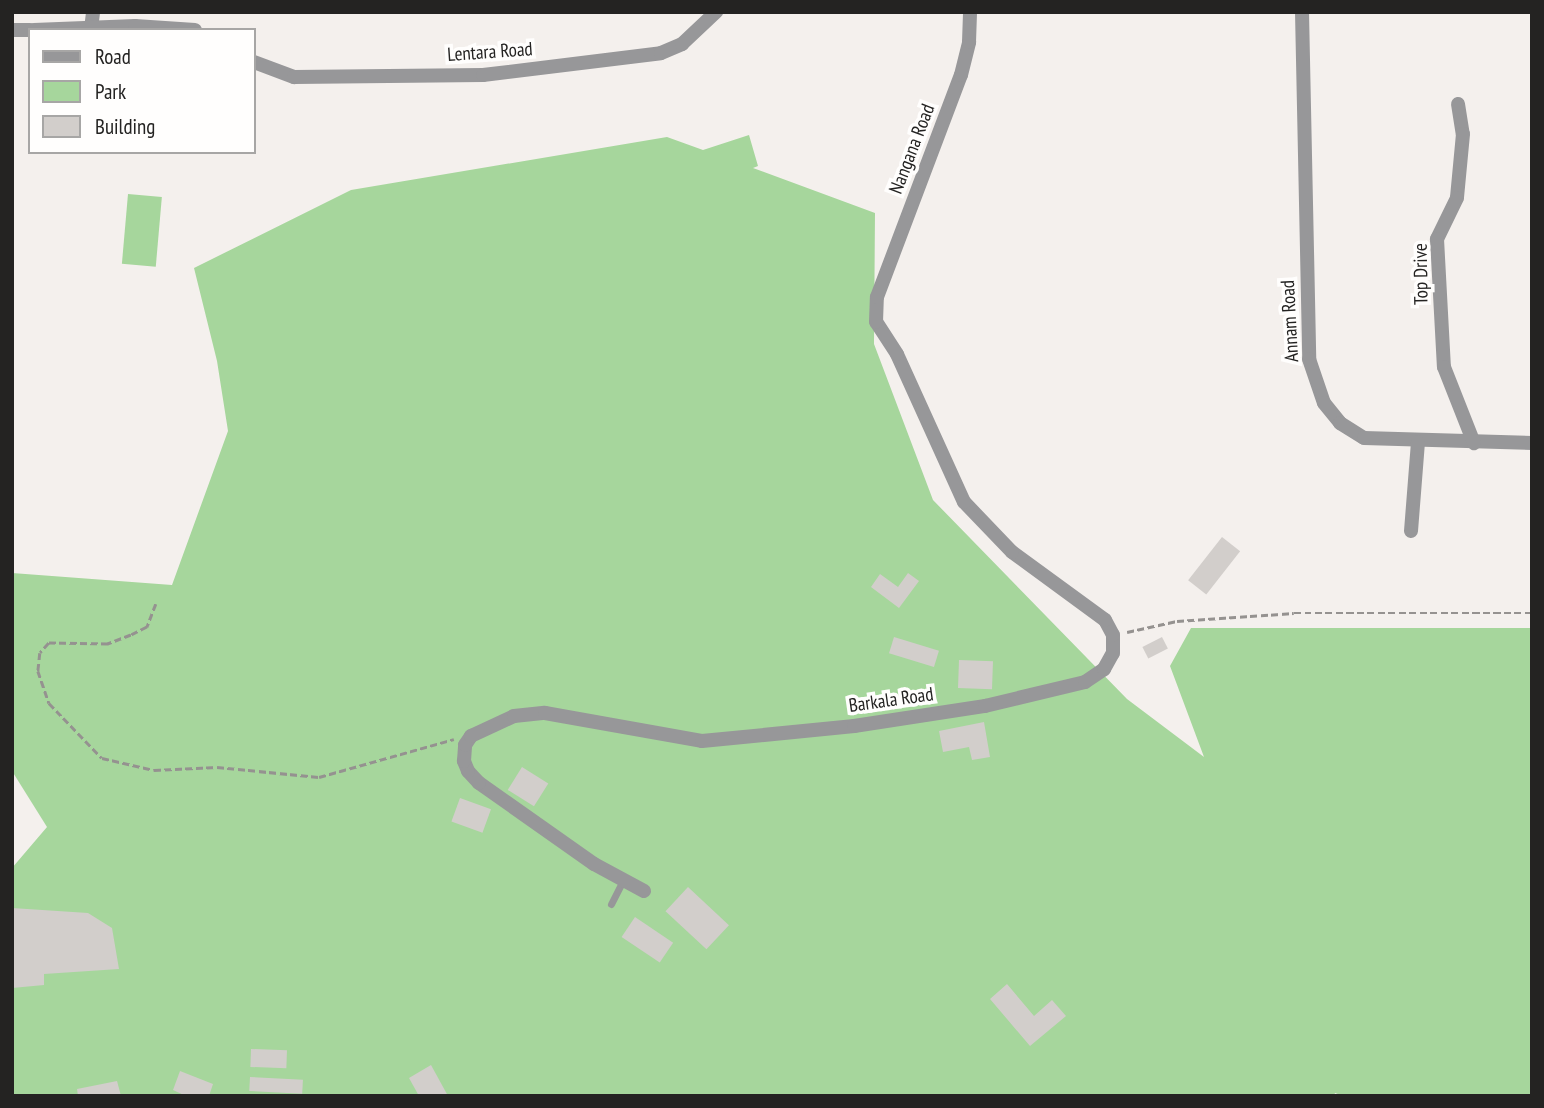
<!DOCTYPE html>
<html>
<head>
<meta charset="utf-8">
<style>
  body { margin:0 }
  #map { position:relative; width:1544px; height:1108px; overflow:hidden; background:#f4f0ed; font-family:"PT Sans Narrow",sans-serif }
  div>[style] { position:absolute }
  .green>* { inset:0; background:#a6d69c; transform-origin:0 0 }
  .building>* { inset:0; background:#d2cecb; transform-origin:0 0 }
  .path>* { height:2.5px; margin-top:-1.25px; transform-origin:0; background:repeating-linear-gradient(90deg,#959290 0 7px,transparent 0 10.5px) }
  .service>* { height:7px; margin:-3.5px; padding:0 3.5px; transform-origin:3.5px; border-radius:3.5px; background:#979799 }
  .minor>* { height:14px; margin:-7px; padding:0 7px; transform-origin:7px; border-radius:7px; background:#979799 }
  span { translate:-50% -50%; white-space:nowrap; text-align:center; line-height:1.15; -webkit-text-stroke:7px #fffefd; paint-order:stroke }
  .street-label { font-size:19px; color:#242322 }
  .frame { position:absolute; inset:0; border:14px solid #242322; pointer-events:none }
  .legend { position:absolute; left:28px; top:28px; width:228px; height:126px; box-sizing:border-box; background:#fffefd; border:2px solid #a7a6a5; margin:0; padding:9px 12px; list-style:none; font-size:21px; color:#242322 }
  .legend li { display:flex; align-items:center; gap:14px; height:35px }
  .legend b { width:35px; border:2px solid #a7a6a5 }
</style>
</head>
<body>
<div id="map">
  <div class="green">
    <i style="clip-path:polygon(749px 135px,758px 166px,753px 168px,875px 213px,874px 344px,933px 500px,1127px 699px,1204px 757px,1170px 666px,1191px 628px,1532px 628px,1532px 1096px,1343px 1096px,1335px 1093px,1334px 1096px,12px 1096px,12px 868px,47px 827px,12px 771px,12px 573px,172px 585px,228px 431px,217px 361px,194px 268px,351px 190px,667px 137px,703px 150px)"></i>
    <i style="left:128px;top:194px;width:34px;height:70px;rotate:5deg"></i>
  </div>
  <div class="building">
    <i style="left:1222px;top:537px;width:23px;height:55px;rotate:38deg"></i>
    <i style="clip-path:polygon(908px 573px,919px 581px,899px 608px,871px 587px,880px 574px,898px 587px)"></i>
    <i style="left:894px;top:637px;width:47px;height:17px;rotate:17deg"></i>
    <i style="left:1162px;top:637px;width:13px;height:22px;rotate:63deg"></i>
    <i style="left:959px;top:660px;width:34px;height:28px;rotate:2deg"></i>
    <i style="clip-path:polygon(984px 722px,990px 757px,972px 760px,969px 747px,943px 752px,939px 731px)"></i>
    <i style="left:522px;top:767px;width:31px;height:27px;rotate:32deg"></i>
    <i style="left:460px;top:798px;width:33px;height:25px;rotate:20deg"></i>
    <i style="left:688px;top:887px;width:56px;height:33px;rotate:43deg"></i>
    <i style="clip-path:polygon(12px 908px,88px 913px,112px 928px,119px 969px,44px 974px,44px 985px,12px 988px)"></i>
    <i style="left:635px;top:917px;width:46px;height:24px;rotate:34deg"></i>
    <i style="clip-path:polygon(1007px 984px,1034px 1016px,1052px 1000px,1066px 1016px,1030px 1046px,990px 999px)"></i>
    <i style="left:251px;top:1049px;width:36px;height:18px;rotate:2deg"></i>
    <i style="clip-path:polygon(431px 1065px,448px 1096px,419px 1096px,409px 1078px)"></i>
    <i style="clip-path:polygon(180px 1071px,213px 1084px,209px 1096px,186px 1096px,173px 1090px)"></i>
    <i style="left:250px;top:1077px;width:53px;height:14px;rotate:3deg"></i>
    <i style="clip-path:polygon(117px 1081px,121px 1096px,78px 1096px,77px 1089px)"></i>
  </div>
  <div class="path">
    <i style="left:156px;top:604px;width:25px;rotate:111deg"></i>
    <i style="left:147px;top:627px;width:18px;rotate:153deg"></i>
    <i style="left:131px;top:635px;width:25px;rotate:159deg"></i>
    <i style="left:108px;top:644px;width:59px;rotate:-179deg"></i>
    <i style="left:49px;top:643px;width:13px;rotate:132deg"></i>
    <i style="left:40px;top:653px;width:18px;rotate:96deg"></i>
    <i style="left:38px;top:671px;width:34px;rotate:71deg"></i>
    <i style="left:49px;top:703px;width:76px;rotate:46.1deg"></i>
    <i style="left:102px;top:758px;width:53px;rotate:13deg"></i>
    <i style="left:154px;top:770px;width:63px;rotate:-2.7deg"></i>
    <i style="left:217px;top:767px;width:102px;rotate:5.6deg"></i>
    <i style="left:319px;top:777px;width:140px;rotate:-15.7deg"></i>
    <i style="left:1127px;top:632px;width:51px;rotate:-12.4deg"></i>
    <i style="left:1177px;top:621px;width:117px;rotate:-3.9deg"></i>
    <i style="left:1294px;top:613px;width:238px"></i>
  </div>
  <div class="service">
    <i style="left:611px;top:904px;width:27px;rotate:-63deg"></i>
  </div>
  <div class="minor">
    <i style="left:1302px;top:12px;width:347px;rotate:88.8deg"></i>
    <i style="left:1309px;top:359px;width:46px;rotate:71.2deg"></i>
    <i style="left:1324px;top:403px;width:26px;rotate:51deg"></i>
    <i style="left:1340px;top:423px;width:28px;rotate:32deg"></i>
    <i style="left:1364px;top:438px;width:168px;rotate:1.7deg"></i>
    <i style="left:91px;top:29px;width:17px;rotate:-83deg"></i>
    <i style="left:12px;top:30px;width:18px"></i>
    <i style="left:34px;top:30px;width:101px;rotate:-2.3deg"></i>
    <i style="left:135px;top:26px;width:60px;rotate:3.8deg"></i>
    <i style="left:254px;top:62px;width:43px;rotate:20.6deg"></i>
    <i style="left:294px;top:77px;width:189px;rotate:-0.6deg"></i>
    <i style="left:483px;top:75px;width:179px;rotate:-7deg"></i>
    <i style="left:661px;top:53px;width:23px;rotate:-23deg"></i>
    <i style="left:682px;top:44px;width:47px;rotate:-43.3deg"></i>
    <i style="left:1458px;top:104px;width:30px;rotate:81deg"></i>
    <i style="left:1463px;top:134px;width:64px;rotate:95.4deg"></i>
    <i style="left:1457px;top:198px;width:46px;rotate:116deg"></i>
    <i style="left:1437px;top:239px;width:128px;rotate:86.9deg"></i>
    <i style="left:1444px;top:367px;width:82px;rotate:68.5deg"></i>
    <i style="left:1411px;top:531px;width:89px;rotate:-85.5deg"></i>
    <i style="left:644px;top:891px;width:57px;rotate:-151.6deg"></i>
    <i style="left:594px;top:864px;width:141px;rotate:-144.8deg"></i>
    <i style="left:479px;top:783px;width:16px;rotate:-133deg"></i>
    <i style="left:468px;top:771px;width:11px;rotate:-112deg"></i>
    <i style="left:464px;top:761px;width:16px;rotate:-86deg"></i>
    <i style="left:465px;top:745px;width:11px;rotate:-56deg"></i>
    <i style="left:471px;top:736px;width:47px;rotate:-24.9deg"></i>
    <i style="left:514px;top:716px;width:31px;rotate:-6deg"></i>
    <i style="left:545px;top:713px;width:159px;rotate:10.1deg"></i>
    <i style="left:702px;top:741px;width:153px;rotate:-5.6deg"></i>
    <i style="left:854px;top:726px;width:133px;rotate:-8.7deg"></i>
    <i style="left:985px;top:706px;width:103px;rotate:-13.5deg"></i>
    <i style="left:1085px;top:682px;width:23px;rotate:-34deg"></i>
    <i style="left:1104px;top:669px;width:18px;rotate:-61deg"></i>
    <i style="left:1113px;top:653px;width:18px;rotate:-90deg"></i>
    <i style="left:1113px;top:635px;width:17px;rotate:-118deg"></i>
    <i style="left:1105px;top:620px;width:115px;rotate:-143.8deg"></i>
    <i style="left:1012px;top:552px;width:69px;rotate:-133.8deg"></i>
    <i style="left:964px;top:502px;width:162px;rotate:-114.4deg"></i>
    <i style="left:897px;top:354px;width:38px;rotate:-123deg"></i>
    <i style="left:876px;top:322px;width:25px;rotate:-88deg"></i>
    <i style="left:877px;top:297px;width:237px;rotate:-69.3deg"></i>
    <i style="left:961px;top:75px;width:34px;rotate:-76deg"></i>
    <i style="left:969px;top:42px;width:30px;rotate:-88deg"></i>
  </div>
  <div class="street-label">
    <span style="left:490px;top:52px;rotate:-4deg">Lentara Road</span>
    <span style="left:912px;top:149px;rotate:-69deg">Nangana Road</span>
    <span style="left:1421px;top:274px;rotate:-91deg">Top Drive</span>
    <span style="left:1290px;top:321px;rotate:-93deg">Annam Road</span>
    <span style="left:891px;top:700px;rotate:-8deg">Barkala Road</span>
  </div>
  <div class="frame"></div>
  <ul class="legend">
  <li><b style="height:9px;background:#979799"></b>Road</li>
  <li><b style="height:19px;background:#a6d69c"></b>Park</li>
  <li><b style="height:19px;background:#d2cecb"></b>Building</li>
  </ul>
</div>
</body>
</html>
